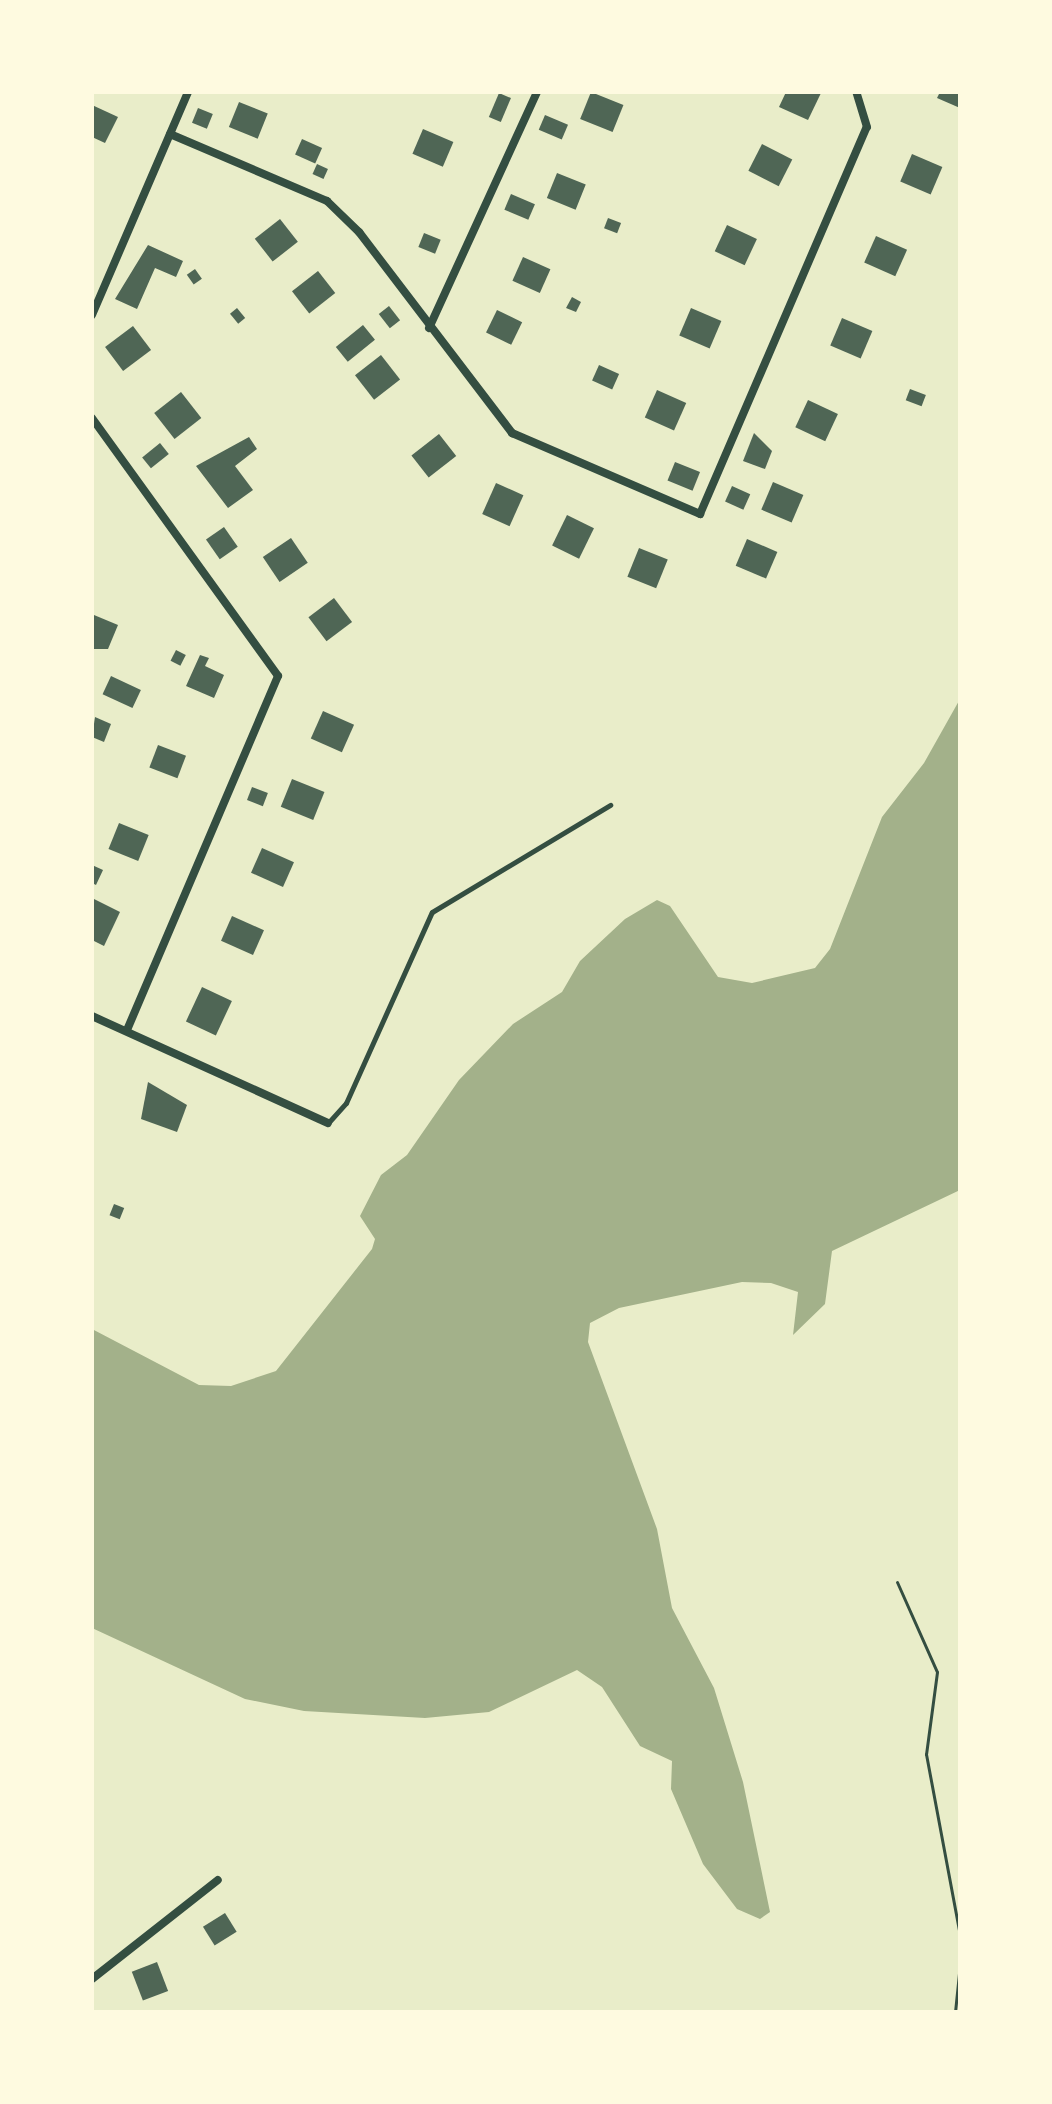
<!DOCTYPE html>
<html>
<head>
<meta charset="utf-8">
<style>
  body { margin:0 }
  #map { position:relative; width:1052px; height:2104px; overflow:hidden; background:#e9edc9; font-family:"Roboto Condensed",sans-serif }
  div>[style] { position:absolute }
  .water>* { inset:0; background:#a3b18a }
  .building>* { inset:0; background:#4f6655; transform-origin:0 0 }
  .path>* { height:3px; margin:-1.5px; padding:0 1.5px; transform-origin:1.5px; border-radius:1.5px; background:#344e41 }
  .service>* { height:5px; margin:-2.5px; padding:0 2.5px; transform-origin:2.5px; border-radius:2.5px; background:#344e41 }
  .minor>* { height:8px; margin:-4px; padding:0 4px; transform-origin:4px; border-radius:4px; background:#344e41 }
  span { translate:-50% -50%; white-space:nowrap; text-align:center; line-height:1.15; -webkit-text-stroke:6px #fefae0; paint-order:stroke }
  .frame { position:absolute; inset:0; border:94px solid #fefae0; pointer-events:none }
</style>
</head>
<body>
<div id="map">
  <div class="water">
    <i style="clip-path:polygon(960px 699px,960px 1190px,832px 1251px,825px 1304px,793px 1335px,798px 1292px,771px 1283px,742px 1282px,619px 1308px,590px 1323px,588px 1342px,657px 1529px,672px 1608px,714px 1688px,743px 1782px,770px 1912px,760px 1919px,737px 1909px,703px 1864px,671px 1789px,672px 1761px,640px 1746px,602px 1687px,577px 1670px,489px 1712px,425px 1718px,304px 1711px,245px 1699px,92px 1628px,92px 1329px,199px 1385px,231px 1386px,276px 1371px,372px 1249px,375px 1239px,360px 1216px,381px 1175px,407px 1155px,459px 1080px,513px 1024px,562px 992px,580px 961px,625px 919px,657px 900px,670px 906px,718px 977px,752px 983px,815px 968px,830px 949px,882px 817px,924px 763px)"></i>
  </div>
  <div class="building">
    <i style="left:591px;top:92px;width:35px;height:29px;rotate:22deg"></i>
    <i style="clip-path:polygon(786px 92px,821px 93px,808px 120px,779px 107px)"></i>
    <i style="clip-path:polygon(940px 92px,960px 92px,960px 108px,937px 98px)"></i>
    <i style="left:499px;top:93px;width:13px;height:26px;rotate:23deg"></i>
    <i style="left:239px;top:102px;width:31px;height:27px;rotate:22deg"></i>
    <i style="clip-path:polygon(92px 105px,118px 117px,105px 143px,92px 137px)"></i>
    <i style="left:198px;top:108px;width:16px;height:16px;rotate:22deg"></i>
    <i style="left:545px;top:115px;width:25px;height:16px;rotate:23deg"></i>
    <i style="left:423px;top:129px;width:33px;height:27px;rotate:23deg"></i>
    <i style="left:302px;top:139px;width:22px;height:17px;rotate:24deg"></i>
    <i style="left:762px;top:144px;width:34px;height:30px;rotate:27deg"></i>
    <i style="left:912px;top:154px;width:33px;height:30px;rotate:23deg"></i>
    <i style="left:317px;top:164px;width:12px;height:11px;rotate:24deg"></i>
    <i style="left:557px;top:173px;width:31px;height:27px;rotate:22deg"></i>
    <i style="left:511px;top:194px;width:26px;height:17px;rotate:23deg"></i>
    <i style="left:608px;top:218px;width:14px;height:11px;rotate:21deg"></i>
    <i style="left:280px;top:219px;width:29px;height:32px;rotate:52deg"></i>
    <i style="left:727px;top:225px;width:33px;height:29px;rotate:25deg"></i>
    <i style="left:424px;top:233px;width:18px;height:15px;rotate:22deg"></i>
    <i style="left:876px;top:236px;width:34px;height:29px;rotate:24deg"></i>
    <i style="clip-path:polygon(148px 245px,183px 261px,176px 277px,155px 268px,137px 309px,115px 299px)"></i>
    <i style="left:523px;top:257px;width:30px;height:26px;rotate:24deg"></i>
    <i style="left:195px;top:269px;width:12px;height:10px;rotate:55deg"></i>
    <i style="left:318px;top:271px;width:28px;height:33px;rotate:52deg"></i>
    <i style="clip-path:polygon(572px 297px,581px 302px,576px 312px,566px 308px)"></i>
    <i style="left:389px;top:306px;width:18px;height:13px;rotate:52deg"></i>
    <i style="left:237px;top:308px;width:13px;height:9px;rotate:51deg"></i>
    <i style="left:691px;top:308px;width:33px;height:30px;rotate:23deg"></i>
    <i style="left:497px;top:310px;width:28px;height:25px;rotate:26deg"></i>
    <i style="left:842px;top:318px;width:33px;height:30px;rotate:23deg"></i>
    <i style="left:363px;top:325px;width:19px;height:35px;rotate:51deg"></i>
    <i style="left:133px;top:326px;width:30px;height:35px;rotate:53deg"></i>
    <i style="left:381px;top:355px;width:31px;height:33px;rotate:52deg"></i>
    <i style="left:599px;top:365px;width:22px;height:17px;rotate:24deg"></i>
    <i style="left:910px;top:389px;width:17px;height:12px;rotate:21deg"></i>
    <i style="left:657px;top:390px;width:32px;height:30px;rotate:24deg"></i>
    <i style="left:181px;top:392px;width:33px;height:34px;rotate:52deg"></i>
    <i style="left:808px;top:400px;width:33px;height:30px;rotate:25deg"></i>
    <i style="clip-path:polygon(754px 433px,772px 451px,765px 469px,743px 461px)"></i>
    <i style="left:439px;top:434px;width:28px;height:35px;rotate:52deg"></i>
    <i style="clip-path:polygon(249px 437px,257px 449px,235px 466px,253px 490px,228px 508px,196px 466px)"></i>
    <i style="left:160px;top:443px;width:14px;height:23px;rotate:51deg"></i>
    <i style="left:675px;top:462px;width:27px;height:20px;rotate:22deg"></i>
    <i style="left:773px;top:482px;width:33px;height:30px;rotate:23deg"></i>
    <i style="left:496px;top:483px;width:30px;height:34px;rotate:24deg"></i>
    <i style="left:732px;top:486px;width:20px;height:17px;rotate:24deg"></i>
    <i style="left:567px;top:515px;width:30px;height:34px;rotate:26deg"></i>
    <i style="left:224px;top:527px;width:24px;height:22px;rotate:55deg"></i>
    <i style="left:291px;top:538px;width:30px;height:34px;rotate:56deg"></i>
    <i style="left:747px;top:539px;width:33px;height:29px;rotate:23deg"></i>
    <i style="left:639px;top:548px;width:31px;height:31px;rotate:22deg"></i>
    <i style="left:334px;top:598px;width:30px;height:32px;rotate:53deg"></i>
    <i style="clip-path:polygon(94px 615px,118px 625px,108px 649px,92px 649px)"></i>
    <i style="left:176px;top:650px;width:11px;height:12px;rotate:27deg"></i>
    <i style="clip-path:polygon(200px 655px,209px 658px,205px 666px,224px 675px,214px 698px,186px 686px)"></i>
    <i style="left:111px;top:676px;width:33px;height:20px;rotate:25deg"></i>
    <i style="left:323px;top:711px;width:34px;height:30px;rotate:24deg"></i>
    <i style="clip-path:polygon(95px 717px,111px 724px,104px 742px,92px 737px)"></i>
    <i style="left:158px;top:745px;width:30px;height:24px;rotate:21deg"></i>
    <i style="left:292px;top:779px;width:35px;height:30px;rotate:22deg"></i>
    <i style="left:252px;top:787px;width:17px;height:14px;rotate:21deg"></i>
    <i style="left:119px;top:823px;width:32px;height:28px;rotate:22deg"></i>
    <i style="left:262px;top:848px;width:35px;height:27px;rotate:24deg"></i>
    <i style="clip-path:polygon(92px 865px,103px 870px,96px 885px,92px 883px)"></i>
    <i style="clip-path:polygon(92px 898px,120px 912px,104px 946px,92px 940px)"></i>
    <i style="left:232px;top:916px;width:35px;height:27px;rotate:24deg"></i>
    <i style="left:202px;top:987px;width:33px;height:38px;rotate:25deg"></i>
    <i style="clip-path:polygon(148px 1082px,187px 1105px,177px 1132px,141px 1119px)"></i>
    <i style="left:114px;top:1204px;width:11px;height:12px;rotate:22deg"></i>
    <i style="left:225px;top:1913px;width:22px;height:26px;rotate:58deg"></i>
    <i style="left:157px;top:1962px;width:31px;height:27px;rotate:69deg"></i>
  </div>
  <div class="path">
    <i style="left:897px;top:1582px;width:98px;rotate:66deg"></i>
    <i style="left:937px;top:1672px;width:83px;rotate:97.6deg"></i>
    <i style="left:926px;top:1754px;width:185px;rotate:79.4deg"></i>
    <i style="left:955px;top:2012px;width:48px;rotate:-84.1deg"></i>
  </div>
  <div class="service">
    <i style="left:328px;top:1123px;width:27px;rotate:-48deg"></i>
    <i style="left:346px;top:1103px;width:209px;rotate:-65.8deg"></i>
    <i style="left:432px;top:912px;width:208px;rotate:-31deg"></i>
  </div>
  <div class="minor">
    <i style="left:170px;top:134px;width:171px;rotate:23.1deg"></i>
    <i style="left:327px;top:201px;width:45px;rotate:44.1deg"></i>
    <i style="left:359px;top:232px;width:253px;rotate:52.7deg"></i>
    <i style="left:512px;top:433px;width:205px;rotate:23.3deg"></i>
    <i style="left:700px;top:514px;width:421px;rotate:-66.7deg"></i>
    <i style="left:867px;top:127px;width:37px;rotate:-107deg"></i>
    <i style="left:92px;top:315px;width:243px;rotate:-66.7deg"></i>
    <i style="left:429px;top:328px;width:260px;rotate:-65.4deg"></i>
    <i style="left:92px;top:418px;width:318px;rotate:54.2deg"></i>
    <i style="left:278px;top:676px;width:385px;rotate:113.1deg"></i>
    <i style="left:92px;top:1016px;width:259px;rotate:24.4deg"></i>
    <i style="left:92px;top:1979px;width:160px;rotate:-38.2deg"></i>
  </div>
  <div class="frame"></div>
</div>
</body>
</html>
